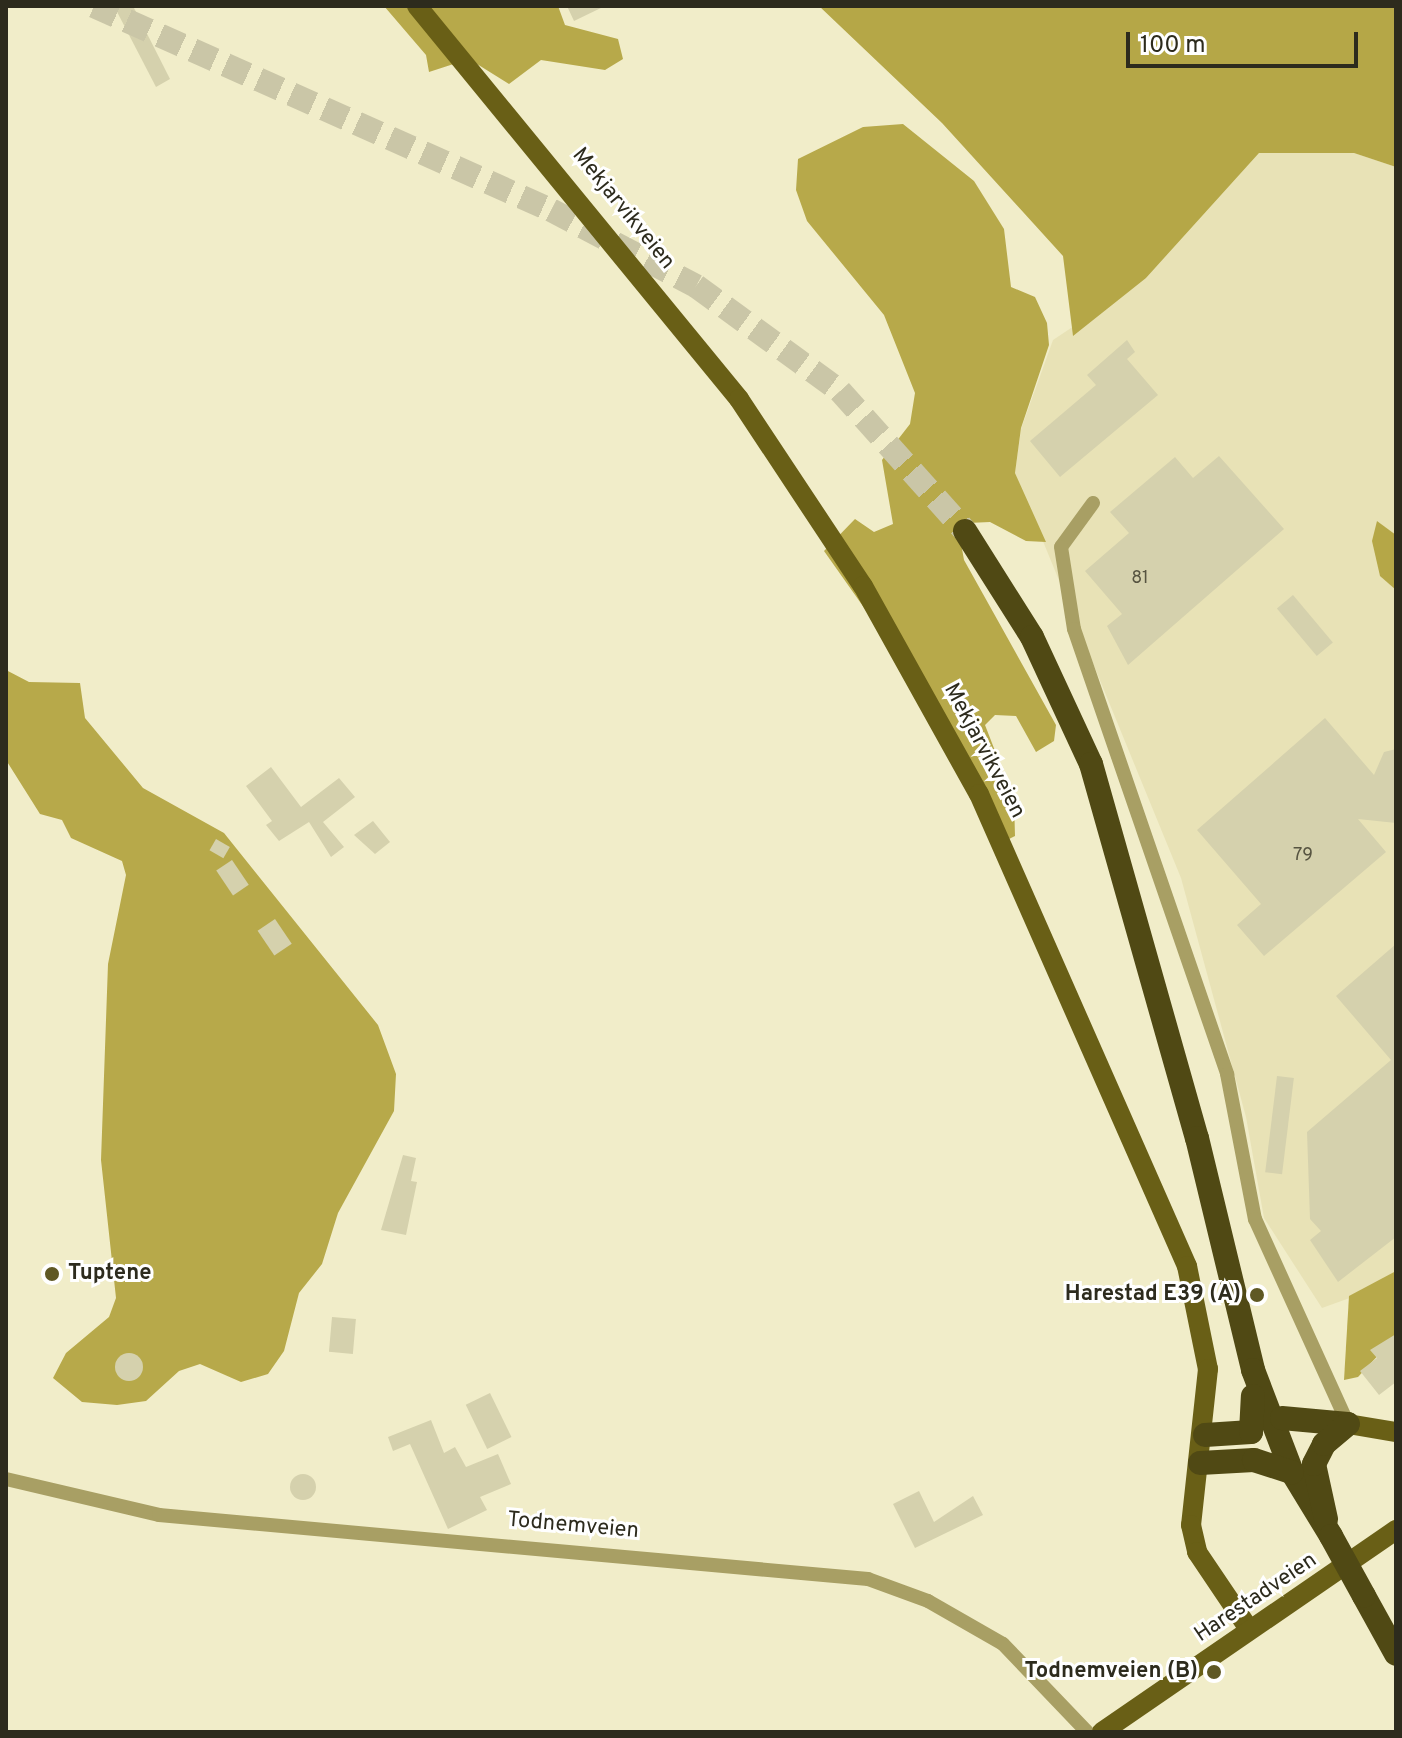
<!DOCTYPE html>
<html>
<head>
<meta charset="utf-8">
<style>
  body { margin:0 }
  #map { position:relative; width:1402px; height:1738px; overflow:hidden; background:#f1edc9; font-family:Overpass,sans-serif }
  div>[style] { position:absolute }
  .built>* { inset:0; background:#e8e2b6 }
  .forest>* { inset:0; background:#b7a94a }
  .water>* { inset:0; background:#b5a747 }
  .building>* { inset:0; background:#d5d1ad; transform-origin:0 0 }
  .round { border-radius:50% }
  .highway-tunnel>* { height:24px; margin-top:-12px; transform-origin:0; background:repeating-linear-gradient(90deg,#cac6a7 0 24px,transparent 0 36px) }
  .street>* { height:14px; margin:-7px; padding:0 7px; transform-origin:7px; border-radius:7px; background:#a89f64 }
  .primary>* { height:20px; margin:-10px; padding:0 10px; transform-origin:10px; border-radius:10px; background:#695f16 }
  .highway>* { height:24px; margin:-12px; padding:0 12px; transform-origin:12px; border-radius:12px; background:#504914 }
  .highway-bridge>* { height:24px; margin:-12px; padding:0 12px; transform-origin:12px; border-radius:12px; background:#504914 }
  .dots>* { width:22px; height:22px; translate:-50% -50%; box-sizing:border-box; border:4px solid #fff; border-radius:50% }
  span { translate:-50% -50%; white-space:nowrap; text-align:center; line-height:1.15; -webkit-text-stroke:6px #fff; paint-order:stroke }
  .number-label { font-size:18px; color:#575441 }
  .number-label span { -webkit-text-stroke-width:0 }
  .street-label { font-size:22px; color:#2d2b1d }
  .poi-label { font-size:22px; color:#2d2b1d; font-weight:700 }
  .left { translate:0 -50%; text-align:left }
  .right { translate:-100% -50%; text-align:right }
  .frame { position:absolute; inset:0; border:8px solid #2d2b1d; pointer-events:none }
  .scale { position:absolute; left:1126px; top:32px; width:232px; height:36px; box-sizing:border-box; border:4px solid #2d2b1d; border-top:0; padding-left:10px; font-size:24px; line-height:28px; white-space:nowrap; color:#2d2b1d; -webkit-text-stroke:6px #fff; paint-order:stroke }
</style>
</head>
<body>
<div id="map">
  <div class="built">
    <i style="clip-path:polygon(1259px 153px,1354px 153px,1396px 167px,1396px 535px,1377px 521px,1380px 575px,1396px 590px,1396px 1271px,1369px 1291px,1322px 1308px,1264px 1218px,1246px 1117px,1181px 878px,1015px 473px,1021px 429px,1053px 340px,1146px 278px)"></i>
  </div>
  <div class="forest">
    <i style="clip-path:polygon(384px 6px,558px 6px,565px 25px,618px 39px,623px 59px,605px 70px,541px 60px,509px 84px,469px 59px,429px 72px,426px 55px)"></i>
    <i style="clip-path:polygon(903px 124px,974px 181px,1004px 229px,1011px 287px,1035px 297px,1047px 323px,1049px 345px,1021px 428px,1015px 473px,1046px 542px,1026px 541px,990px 522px,968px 523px,959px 532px,964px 560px,1056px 725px,1054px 741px,1036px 752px,1016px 716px,995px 715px,985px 725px,1014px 800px,1015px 836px,1007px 840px,980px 813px,872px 619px,824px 551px,855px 519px,874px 532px,893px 524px,882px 460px,910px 424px,915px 393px,884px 315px,807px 221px,796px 190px,798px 159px,863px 127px)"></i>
    <i style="clip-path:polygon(6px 670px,29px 682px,80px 683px,85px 718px,143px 788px,224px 833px,378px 1025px,396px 1074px,394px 1111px,338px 1213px,322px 1264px,299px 1293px,284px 1351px,268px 1374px,241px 1382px,200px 1364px,179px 1371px,146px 1401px,117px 1405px,82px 1402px,53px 1378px,66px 1353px,109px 1317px,116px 1298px,101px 1160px,108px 964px,126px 875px,122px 861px,71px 838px,62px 820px,40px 814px,6px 760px)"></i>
    <i style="clip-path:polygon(1396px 1271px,1396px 1336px,1358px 1377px,1344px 1380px,1349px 1296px)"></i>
  </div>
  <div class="water">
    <i style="clip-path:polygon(819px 6px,1396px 6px,1396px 167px,1354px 153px,1259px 153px,1146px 278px,1073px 336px,1063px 256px,942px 123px)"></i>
    <i style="clip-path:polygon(1377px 521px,1396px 535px,1396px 590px,1380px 576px,1372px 541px)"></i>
  </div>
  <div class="building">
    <i style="clip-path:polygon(114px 6px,133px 6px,170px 79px,156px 87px)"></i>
    <i style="clip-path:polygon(567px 6px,605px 6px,574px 21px)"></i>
    <i style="clip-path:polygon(1127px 340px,1135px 352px,1127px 359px,1158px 395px,1060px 477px,1030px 441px,1096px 385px,1087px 375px)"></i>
    <i style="clip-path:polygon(1219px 456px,1284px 529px,1128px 665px,1107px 626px,1122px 614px,1085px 571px,1129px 533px,1110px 512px,1175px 457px,1193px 478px)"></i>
    <i style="left:1293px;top:595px;width:62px;height:21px;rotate:50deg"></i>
    <i style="clip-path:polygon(1325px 718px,1374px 775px,1384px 752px,1396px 749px,1396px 823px,1358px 819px,1386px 852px,1264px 956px,1237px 925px,1261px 904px,1197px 830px)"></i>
    <i style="clip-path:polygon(271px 767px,301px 807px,339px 778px,355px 797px,323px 822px,344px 847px,331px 857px,309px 822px,279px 841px,266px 825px,272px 821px,246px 786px)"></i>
    <i style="clip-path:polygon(373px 821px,390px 842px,375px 854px,354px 835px)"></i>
    <i style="left:216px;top:839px;width:16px;height:13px;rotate:30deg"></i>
    <i style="left:232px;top:860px;width:30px;height:19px;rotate:56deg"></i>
    <i style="left:275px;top:919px;width:30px;height:21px;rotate:56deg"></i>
    <i style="clip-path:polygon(1396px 944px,1396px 1237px,1338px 1282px,1310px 1240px,1321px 1231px,1310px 1219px,1307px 1132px,1391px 1060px,1336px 996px)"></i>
    <i style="left:1277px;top:1076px;width:17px;height:97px;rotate:7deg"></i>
    <i style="clip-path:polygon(403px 1155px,416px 1158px,411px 1181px,417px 1182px,406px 1235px,381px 1230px)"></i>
    <i style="left:332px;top:1317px;width:24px;height:35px;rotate:5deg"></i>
    <i style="clip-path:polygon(1396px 1334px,1396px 1382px,1379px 1395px,1360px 1371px,1377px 1358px,1370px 1350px)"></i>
    <i class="round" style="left:115px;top:1353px;width:28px;height:28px"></i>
    <i style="left:490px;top:1393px;width:49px;height:27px;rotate:64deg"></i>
    <i style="clip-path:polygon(431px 1420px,444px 1453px,455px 1447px,466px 1467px,498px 1454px,511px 1484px,480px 1497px,487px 1510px,448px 1529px,410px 1444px,393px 1451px,388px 1437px)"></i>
    <i class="round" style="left:290px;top:1474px;width:26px;height:26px"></i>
    <i style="clip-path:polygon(919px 1491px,934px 1522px,973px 1496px,983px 1515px,915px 1548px,893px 1504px)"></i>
  </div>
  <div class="highway-tunnel">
    <i style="left:94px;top:6px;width:500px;rotate:24.06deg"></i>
    <i style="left:551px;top:210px;width:164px;rotate:27.7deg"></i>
    <i style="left:696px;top:286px;width:178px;rotate:36.1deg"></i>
    <i style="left:840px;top:391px;width:188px;rotate:48.2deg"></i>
  </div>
  <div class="street">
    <i style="left:1093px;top:503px;width:54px;rotate:126deg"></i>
    <i style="left:1061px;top:547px;width:83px;rotate:81deg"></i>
    <i style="left:1074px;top:629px;width:471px;rotate:71deg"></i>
    <i style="left:1227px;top:1074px;width:148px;rotate:79.1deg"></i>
    <i style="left:1255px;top:1219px;width:225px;rotate:65.6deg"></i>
    <i style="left:6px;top:1479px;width:157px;rotate:13.2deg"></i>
    <i style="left:159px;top:1515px;width:712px;rotate:5.16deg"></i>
    <i style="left:868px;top:1579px;width:64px;rotate:20.1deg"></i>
    <i style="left:928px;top:1601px;width:86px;rotate:29.8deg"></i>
    <i style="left:1003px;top:1644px;width:122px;rotate:46.3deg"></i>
  </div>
  <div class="primary">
    <i style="left:417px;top:6px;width:508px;rotate:50.67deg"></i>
    <i style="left:739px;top:399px;width:224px;rotate:56.5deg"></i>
    <i style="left:863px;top:586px;width:238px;rotate:60.9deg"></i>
    <i style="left:979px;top:794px;width:516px;rotate:66.22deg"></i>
    <i style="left:1187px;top:1266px;width:105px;rotate:78.5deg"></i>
    <i style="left:1208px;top:1369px;width:157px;rotate:96.2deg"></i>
    <i style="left:1191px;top:1525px;width:28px;rotate:77deg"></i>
    <i style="left:1197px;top:1552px;width:93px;rotate:56deg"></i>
    <i style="left:1348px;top:1424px;width:49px;rotate:9.5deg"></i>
    <i style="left:1102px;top:1732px;width:357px;rotate:-34.5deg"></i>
  </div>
  <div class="highway">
    <i style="left:965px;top:531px;width:125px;rotate:57.7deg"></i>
    <i style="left:1032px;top:637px;width:140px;rotate:65.1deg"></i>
    <i style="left:1091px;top:764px;width:389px;rotate:74.2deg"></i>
    <i style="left:1197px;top:1138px;width:239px;rotate:76.4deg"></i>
    <i style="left:1253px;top:1370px;width:109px;rotate:69.1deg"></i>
    <i style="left:1292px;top:1472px;width:75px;rotate:58.6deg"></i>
    <i style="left:1282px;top:1418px;width:66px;rotate:5.2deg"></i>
    <i style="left:1205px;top:1435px;width:46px;rotate:-3.7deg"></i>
    <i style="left:1251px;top:1432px;width:36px;rotate:-87deg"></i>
    <i style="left:1200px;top:1463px;width:54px;rotate:-3.2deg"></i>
    <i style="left:1254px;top:1460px;width:40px;rotate:18deg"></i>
    <i style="left:1326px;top:1519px;width:56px;rotate:-102.3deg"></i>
    <i style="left:1314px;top:1464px;width:22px;rotate:-63deg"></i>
    <i style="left:1324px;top:1444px;width:31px;rotate:-40deg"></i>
    <i style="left:1364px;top:1596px;width:66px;rotate:61.1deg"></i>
  </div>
  <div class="highway-bridge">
    <i style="left:1331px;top:1536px;width:68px;rotate:61.2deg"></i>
  </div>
  <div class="dots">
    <i style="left:52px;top:1274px;background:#5f5824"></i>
    <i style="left:1257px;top:1295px;background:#5f5824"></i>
    <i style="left:1214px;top:1672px;background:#5f5824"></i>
  </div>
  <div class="number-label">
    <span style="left:1140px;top:579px">81</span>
    <span style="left:1303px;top:856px">79</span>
  </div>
  <div class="street-label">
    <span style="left:623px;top:209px;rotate:51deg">Mekjarvikveien</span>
    <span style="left:984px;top:751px;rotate:62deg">Mekjarvikveien</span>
    <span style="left:573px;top:1526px;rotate:5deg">Todnemveien</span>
    <span style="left:1256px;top:1598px;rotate:-34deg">Harestadveien</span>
  </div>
  <div class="poi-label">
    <span class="left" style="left:68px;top:1274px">Tuptene</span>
    <span class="right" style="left:1241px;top:1295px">Harestad E39 (A)</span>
    <span class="right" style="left:1198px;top:1672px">Todnemveien (B)</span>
  </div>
  <div class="frame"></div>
  <div class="scale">100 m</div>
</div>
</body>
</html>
